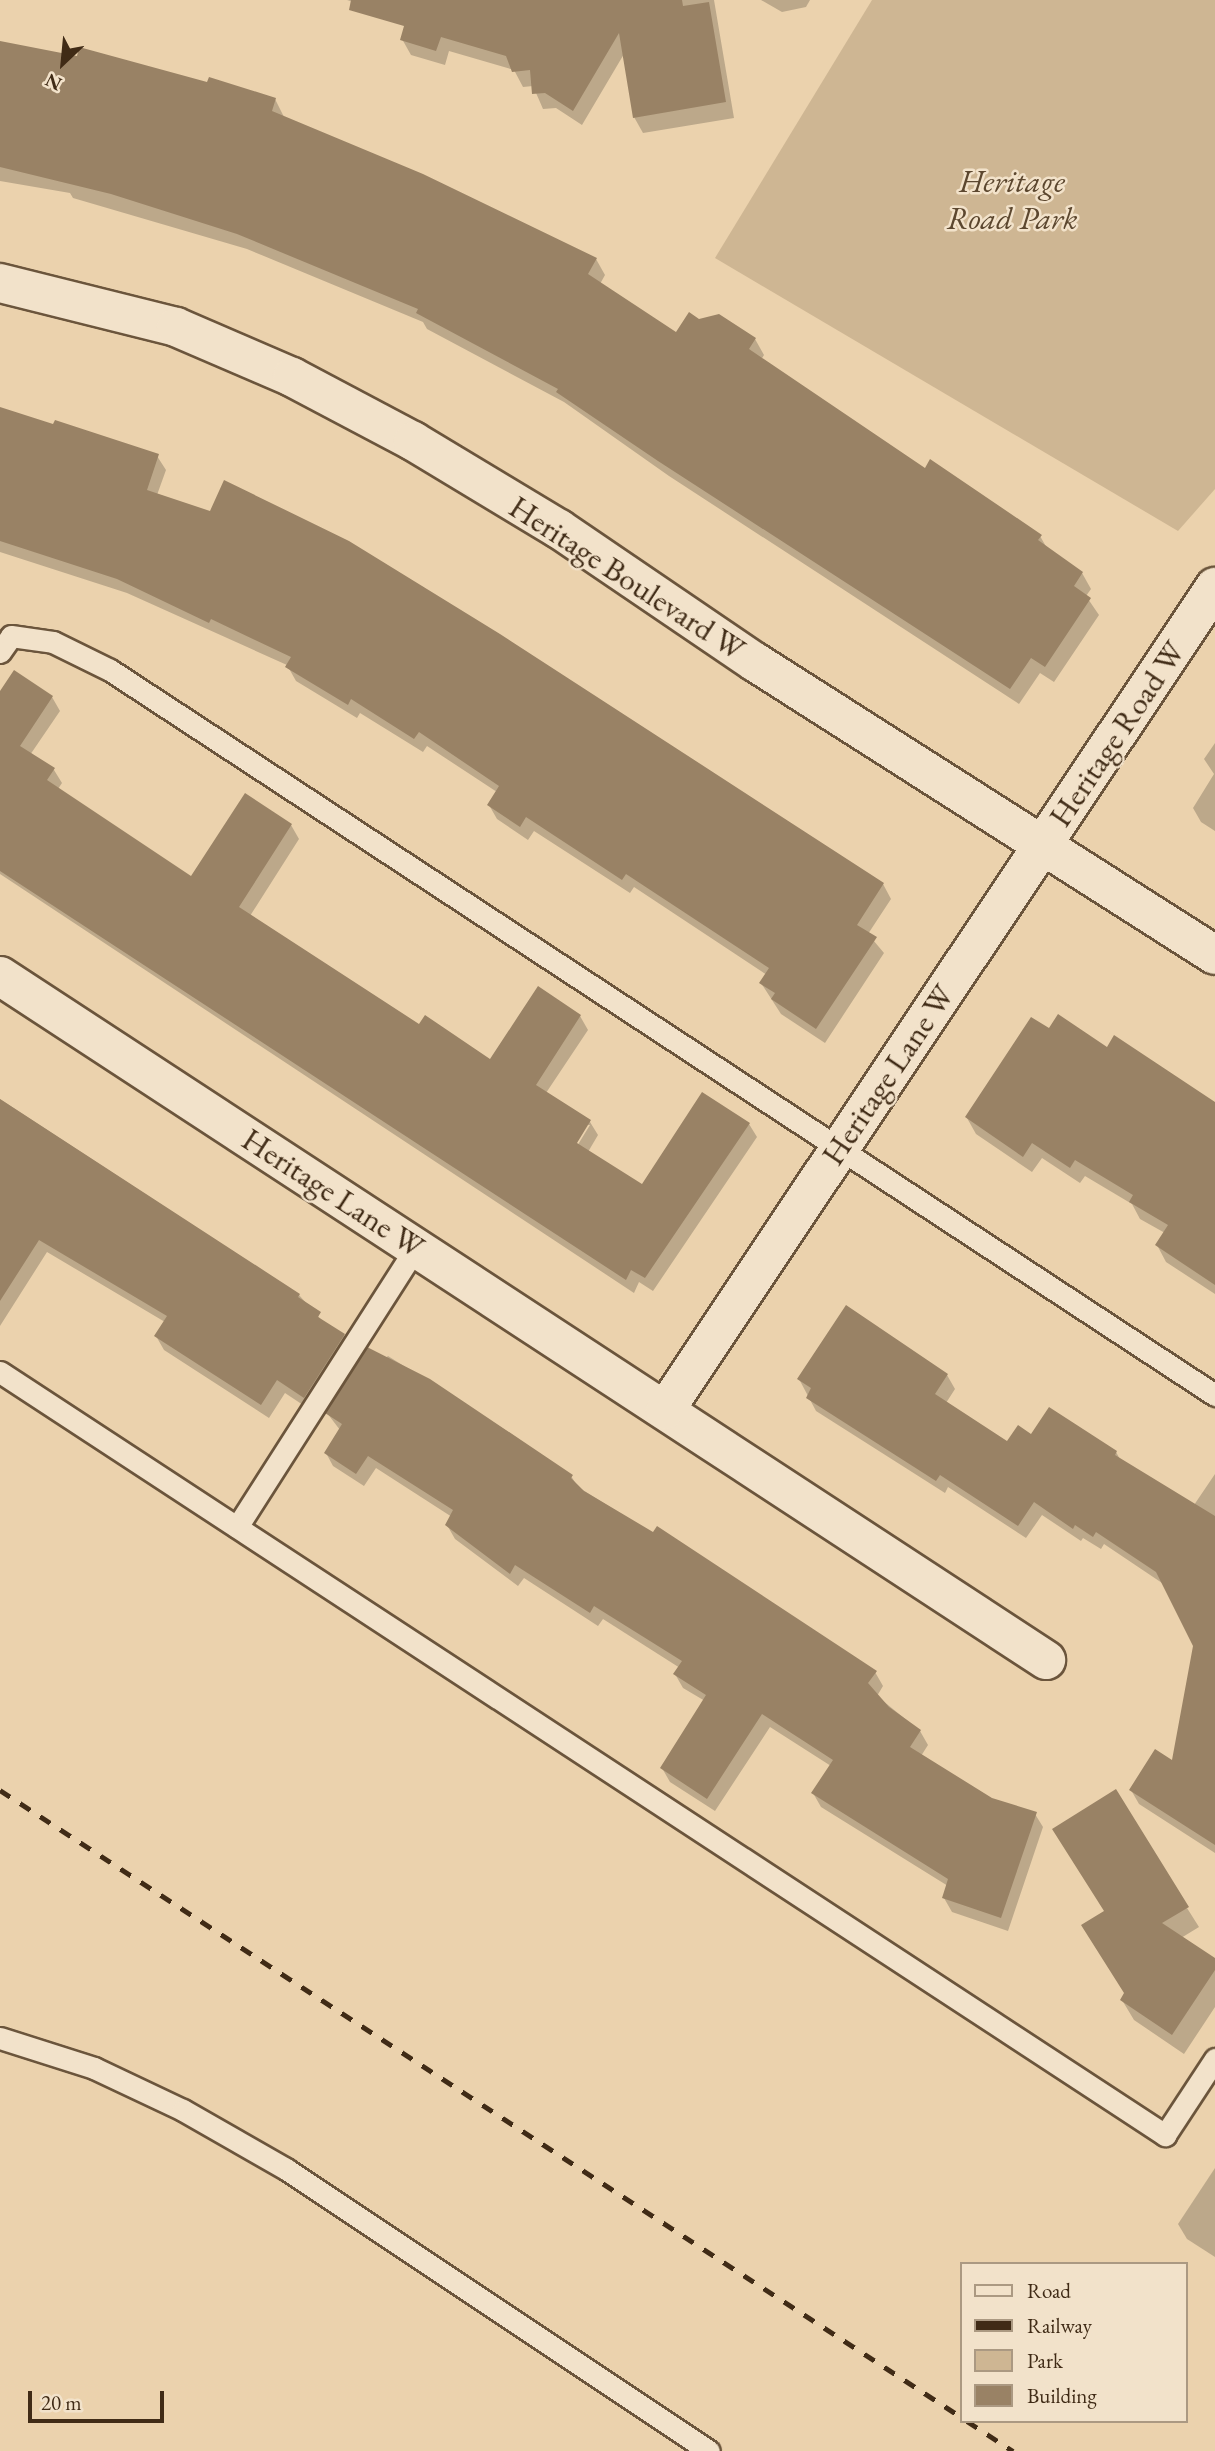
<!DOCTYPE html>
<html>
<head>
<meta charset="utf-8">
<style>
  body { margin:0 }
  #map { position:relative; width:1215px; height:2451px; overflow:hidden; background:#ebd2ad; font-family:"EB Garamond",serif }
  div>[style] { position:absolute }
  .green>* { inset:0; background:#ceb693 }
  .shadow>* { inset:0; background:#0003 }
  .building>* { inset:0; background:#998265 }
  .roads { filter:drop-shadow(2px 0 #6b553c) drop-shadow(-2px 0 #6b553c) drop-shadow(0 2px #6b553c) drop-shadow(0 -2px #6b553c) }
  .service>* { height:21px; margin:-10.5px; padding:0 10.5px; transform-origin:10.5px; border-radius:10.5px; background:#f2e2ca }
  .minor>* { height:38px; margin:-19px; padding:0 19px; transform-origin:19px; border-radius:19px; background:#f2e2ca }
  .tertiary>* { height:38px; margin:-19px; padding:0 19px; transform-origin:19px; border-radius:19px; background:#f2e2ca }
  .rail>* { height:5px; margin-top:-2.5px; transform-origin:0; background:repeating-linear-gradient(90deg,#402b16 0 12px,transparent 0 24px) }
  span { translate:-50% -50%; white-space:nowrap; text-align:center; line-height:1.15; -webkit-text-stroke:5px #f2e2ca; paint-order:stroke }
  .park-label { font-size:32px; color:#5c472f; font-style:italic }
  .street-label { font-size:32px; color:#402b16 }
  .legend { position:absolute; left:960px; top:2262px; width:228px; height:161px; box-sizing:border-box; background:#f2e2ca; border:2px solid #ab9982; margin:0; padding:9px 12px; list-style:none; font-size:21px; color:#402b16 }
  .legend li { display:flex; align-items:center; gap:14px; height:35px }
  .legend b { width:35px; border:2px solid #ab9982 }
  .north { position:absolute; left:28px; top:28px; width:70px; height:70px; -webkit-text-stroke:5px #f2e2ca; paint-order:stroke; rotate:206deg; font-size:19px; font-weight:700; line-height:28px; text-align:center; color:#402b16 }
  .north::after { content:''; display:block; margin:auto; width:24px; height:32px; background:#402b16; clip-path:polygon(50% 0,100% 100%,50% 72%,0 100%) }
  .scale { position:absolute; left:28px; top:2391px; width:136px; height:32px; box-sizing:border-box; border:4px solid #402b16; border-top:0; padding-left:9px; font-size:21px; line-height:24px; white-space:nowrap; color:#402b16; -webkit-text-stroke:5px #f2e2ca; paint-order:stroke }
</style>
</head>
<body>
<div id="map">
  <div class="green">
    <i style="clip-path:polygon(872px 0,1215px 0,1215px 489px,1178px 531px,715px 258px)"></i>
  </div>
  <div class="shadow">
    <i style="clip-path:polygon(347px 0,714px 0,734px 118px,643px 133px,634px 117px,624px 54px,582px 125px,556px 108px,543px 109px,533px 86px,523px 87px,514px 70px,449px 51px,445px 65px,411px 55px,402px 39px,408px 19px)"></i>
    <i style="clip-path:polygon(761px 0,810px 0,806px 7px,782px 12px)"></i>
    <i style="clip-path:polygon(0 43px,275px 99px,284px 117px,596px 259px,605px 275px,600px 284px,676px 335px,699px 321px,755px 339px,764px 355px,761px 360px,925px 470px,1040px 536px,1048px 550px,1082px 573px,1091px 589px,1086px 596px,1099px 615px,1054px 682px,1040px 673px,1019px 704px,669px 476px,564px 402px,427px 329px,423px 322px,247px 249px,73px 198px,70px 193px,0 181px)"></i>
    <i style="clip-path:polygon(0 409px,157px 456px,166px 470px,157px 495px,883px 884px,891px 899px,868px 934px,884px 953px,825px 1043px,781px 1014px,761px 983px,767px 975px,634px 887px,630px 893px,534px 831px,528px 840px,497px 819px,489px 805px,497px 792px,427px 746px,423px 752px,360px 713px,357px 718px,296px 681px,287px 665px,127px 593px,0 552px)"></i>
    <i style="clip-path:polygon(evenodd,0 694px,52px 697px,60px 711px,30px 755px,54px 770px,62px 783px,58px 789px,191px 878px,291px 825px,299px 839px,250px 916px,420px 1026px,491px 1062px,580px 1016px,588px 1030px,546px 1093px,590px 1122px,598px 1135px,588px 1152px,642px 1186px,749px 1124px,757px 1137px,653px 1291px,639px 1282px,634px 1293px,0 874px,0 694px,586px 1125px,590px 1125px,574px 1151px,571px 1149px,586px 1125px)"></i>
    <i style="clip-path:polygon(1215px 743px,1215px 831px,1201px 822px,1193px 808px,1214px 774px,1204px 759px)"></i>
    <i style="clip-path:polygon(1049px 1030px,1107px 1049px,1215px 1103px,1215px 1294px,1166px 1262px,1157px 1245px,1165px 1233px,1140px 1219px,1132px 1204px,1085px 1176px,1080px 1183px,1042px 1158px,1032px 1172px,976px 1134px,967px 1118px)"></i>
    <i style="clip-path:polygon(0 1099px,299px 1295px,325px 1324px,344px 1335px,352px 1349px,312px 1411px,285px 1393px,269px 1418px,164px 1350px,156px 1336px,165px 1322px,47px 1252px,0 1326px)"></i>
    <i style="clip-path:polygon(388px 1356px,510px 1433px,571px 1476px,578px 1487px,875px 1672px,883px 1686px,877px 1696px,920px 1731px,928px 1745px,921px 1756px,991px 1799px,1035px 1814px,1043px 1827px,1008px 1931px,952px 1912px,944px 1898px,948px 1886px,821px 1807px,813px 1793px,831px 1766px,770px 1727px,715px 1811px,670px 1782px,662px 1768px,705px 1701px,683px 1688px,675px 1674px,680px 1668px,603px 1619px,598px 1626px,524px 1578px,518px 1586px,455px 1539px,447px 1525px,452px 1517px,376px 1468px,364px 1486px,333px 1466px,326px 1453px,340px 1430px,327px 1413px)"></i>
    <i style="clip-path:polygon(947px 1375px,955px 1389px,946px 1403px,1008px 1443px,1032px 1436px,1116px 1452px,1121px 1461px,1194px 1505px,1215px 1474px,1215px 1656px,1165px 1585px,1104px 1544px,1101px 1549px,1083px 1538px,1081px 1541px,1042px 1515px,1026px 1538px,948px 1487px,945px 1493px,816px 1411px,799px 1379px)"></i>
    <i style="clip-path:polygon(1215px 1668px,1215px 1853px,1139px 1804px,1131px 1790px,1173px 1763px)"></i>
    <i style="clip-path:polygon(1187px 1908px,1199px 1927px,1181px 1938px,1215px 1960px,1215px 2007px,1184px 2054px,1134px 2020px,1122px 2000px,1126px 1994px,1095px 1946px)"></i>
    <i style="clip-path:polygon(1215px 2168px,1215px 2257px,1187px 2239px,1178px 2224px)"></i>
  </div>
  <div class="building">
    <i style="clip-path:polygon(351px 0,682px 0,683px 6px,709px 2px,726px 102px,633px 118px,619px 33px,573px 111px,545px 93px,532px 94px,530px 70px,512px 72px,506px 56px,441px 37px,436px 51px,400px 40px,404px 26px,349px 10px)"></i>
    <i style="clip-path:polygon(0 41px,77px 56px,79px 47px,207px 82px,209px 77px,276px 98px,272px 111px,423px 174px,597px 258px,588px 274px,676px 332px,689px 312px,699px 319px,719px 314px,756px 338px,749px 349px,925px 468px,930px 459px,1042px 535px,1038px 540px,1083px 572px,1074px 586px,1091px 598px,1045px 667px,1031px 658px,1010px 689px,658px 461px,556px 392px,558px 389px,416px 313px,418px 309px,237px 234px,111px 194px,0 167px)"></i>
    <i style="clip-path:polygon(0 407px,53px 424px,55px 420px,159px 454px,147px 490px,210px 511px,224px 480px,349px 541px,500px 634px,884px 883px,857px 925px,877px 937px,816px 1029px,771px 999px,775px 993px,759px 983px,769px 968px,626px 874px,622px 880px,526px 817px,520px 827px,487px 805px,499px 786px,419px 732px,414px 739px,351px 699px,348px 705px,285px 667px,291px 657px,211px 619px,209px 623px,117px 579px,0 541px)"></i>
    <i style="clip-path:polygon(14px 670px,53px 696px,20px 746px,55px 768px,47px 780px,191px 876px,245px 793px,292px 824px,239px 907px,419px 1024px,425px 1015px,490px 1059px,538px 986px,581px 1015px,536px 1085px,591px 1120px,577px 1143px,642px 1184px,702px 1092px,750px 1123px,645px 1278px,631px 1270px,626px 1280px,0 871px,0 691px)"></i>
    <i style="clip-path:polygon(1058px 1014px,1107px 1047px,1114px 1035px,1215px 1102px,1215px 1285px,1155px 1245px,1168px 1225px,1129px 1202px,1133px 1195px,1075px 1160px,1070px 1168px,1032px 1143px,1023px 1157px,965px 1117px,1031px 1017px,1049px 1028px)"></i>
    <i style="clip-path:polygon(0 1099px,300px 1294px,298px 1297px,321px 1312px,318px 1317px,345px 1334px,304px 1398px,277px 1380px,261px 1405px,154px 1336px,167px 1316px,39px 1240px,0 1301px)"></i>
    <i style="clip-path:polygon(846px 1305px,948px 1374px,935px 1394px,1007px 1441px,1018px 1425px,1031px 1434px,1049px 1407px,1117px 1451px,1115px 1455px,1215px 1516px,1215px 1845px,1129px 1790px,1155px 1749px,1172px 1760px,1193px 1646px,1156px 1572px,1096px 1532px,1093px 1537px,1075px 1525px,1073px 1529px,1034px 1502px,1018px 1526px,940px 1475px,936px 1481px,806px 1398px,811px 1388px,797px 1379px)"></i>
    <i style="clip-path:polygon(367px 1347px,430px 1379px,573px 1475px,571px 1478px,584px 1491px,653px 1532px,657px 1526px,877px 1671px,868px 1683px,889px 1707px,921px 1730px,910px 1747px,992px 1798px,1037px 1812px,1001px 1918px,942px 1898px,948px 1879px,811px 1793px,833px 1760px,762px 1714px,707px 1799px,660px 1768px,706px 1695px,673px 1674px,682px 1661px,594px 1606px,590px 1613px,515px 1565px,510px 1574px,445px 1525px,453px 1510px,368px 1456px,356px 1474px,324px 1453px,342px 1424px,325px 1413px)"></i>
    <i style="clip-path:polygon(1116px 1789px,1189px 1907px,1162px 1923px,1215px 1958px,1215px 1970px,1172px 2035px,1120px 2000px,1124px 1993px,1081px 1925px,1104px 1911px,1052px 1829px)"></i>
  </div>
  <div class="roads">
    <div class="service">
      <i style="left:0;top:652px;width:19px;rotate:-55deg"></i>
      <i style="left:11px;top:636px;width:42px;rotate:8.1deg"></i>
      <i style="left:53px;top:642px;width:64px;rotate:26.2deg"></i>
      <i style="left:110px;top:670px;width:1322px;rotate:33.27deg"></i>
      <i style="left:0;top:1372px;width:1393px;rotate:33.22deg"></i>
      <i style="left:1165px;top:2135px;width:91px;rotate:-56.7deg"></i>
      <i style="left:237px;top:1527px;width:332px;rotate:-57.4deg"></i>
      <i style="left:0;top:2038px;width:99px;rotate:17.7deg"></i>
      <i style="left:94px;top:2068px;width:98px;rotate:25.3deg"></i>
      <i style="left:183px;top:2110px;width:119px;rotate:29.8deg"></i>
      <i style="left:286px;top:2169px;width:508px;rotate:33.69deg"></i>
    </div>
    <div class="minor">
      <i style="left:0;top:976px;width:1250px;rotate:33.18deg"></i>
      <i style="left:665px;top:1410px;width:990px;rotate:-56.25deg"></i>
    </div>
    <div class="tertiary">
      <i style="left:0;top:283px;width:181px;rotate:14deg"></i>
      <i style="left:176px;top:327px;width:126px;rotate:23.3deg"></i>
      <i style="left:292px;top:377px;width:137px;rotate:27.9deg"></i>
      <i style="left:413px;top:441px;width:170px;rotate:31.1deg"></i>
      <i style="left:559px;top:529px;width:237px;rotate:34.2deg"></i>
      <i style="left:755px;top:662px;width:545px;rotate:32.5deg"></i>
    </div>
  </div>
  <div class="rail">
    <i style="left:0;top:1790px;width:1147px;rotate:33.12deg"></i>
    <i style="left:967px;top:2421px;width:55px;rotate:33.1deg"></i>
  </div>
  <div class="park-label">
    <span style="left:1012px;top:200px">Heritage<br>Road Park</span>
  </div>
  <div class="street-label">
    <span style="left:627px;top:578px;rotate:33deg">Heritage Boulevard W</span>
    <span style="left:1117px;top:734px;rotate:-56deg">Heritage Road W</span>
    <span style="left:888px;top:1075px;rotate:-56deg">Heritage Lane W</span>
    <span style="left:333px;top:1193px;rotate:33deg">Heritage Lane W</span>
  </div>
  <ul class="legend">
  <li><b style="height:9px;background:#f2e2ca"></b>Road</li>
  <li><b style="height:9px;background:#402b16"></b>Railway</li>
  <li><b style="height:19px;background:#ceb693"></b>Park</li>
  <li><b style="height:19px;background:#998265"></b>Building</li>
  </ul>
  <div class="north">N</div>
  <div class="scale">20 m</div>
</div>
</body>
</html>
